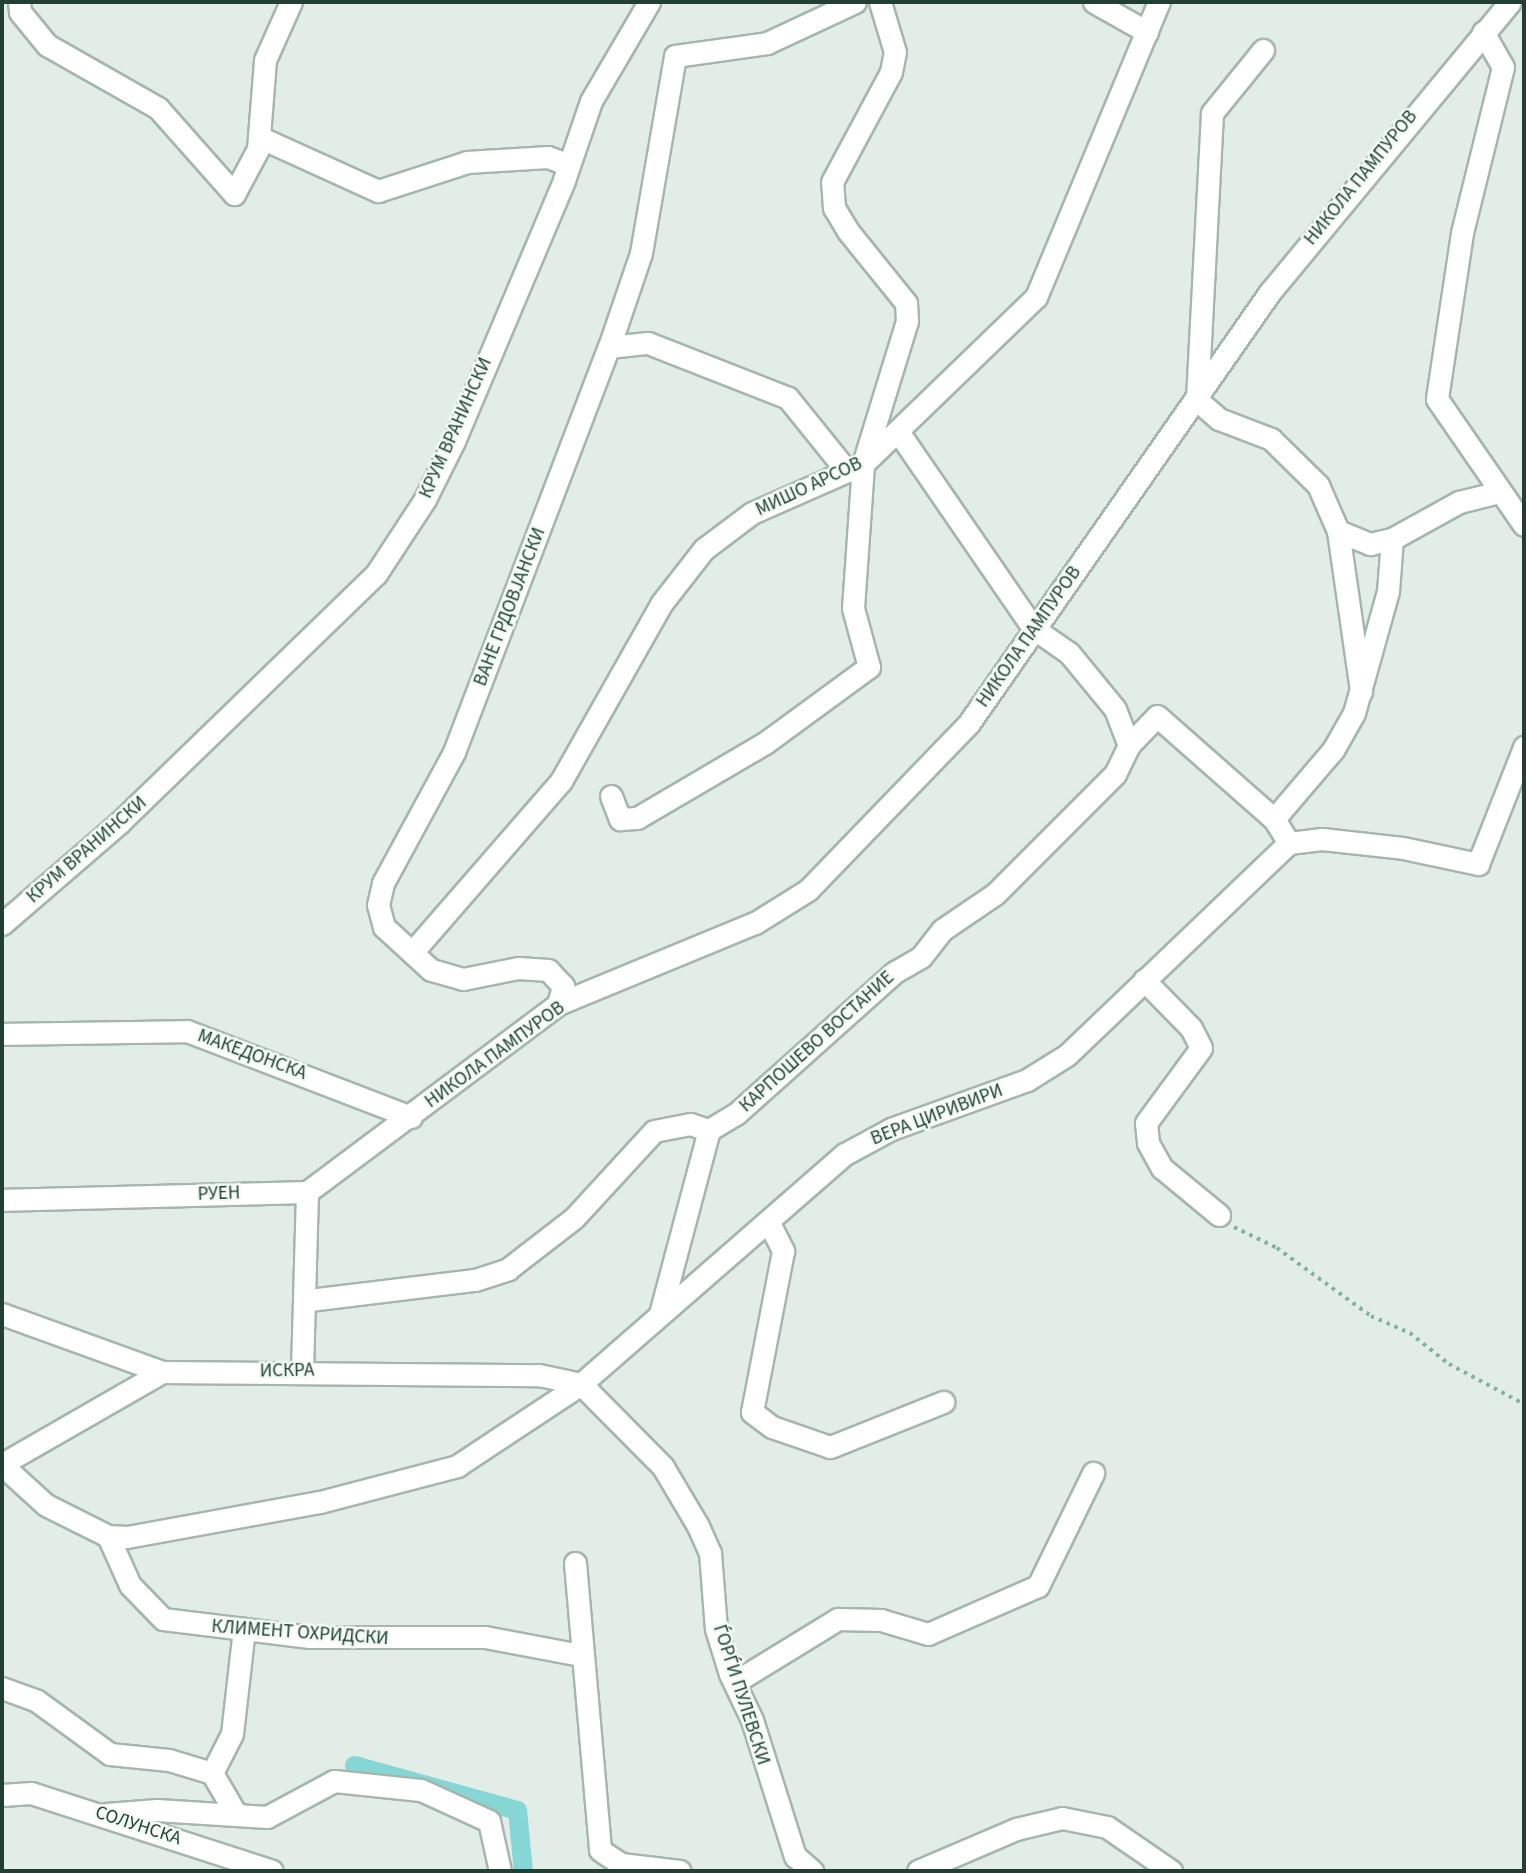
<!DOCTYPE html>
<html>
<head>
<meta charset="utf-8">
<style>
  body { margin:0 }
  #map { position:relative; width:1526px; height:1873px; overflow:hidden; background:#e2ede7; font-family:"Source Sans 3",sans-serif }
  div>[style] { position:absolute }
  .canal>* { height:19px; margin:-9.5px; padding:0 9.5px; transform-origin:9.5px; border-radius:9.5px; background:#87d6d6 }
  .path>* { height:3.5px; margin-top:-1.75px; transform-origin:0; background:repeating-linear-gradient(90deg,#81b39c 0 3.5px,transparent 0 8.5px) }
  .roads { filter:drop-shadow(2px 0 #a4b6ad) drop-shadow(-2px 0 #a4b6ad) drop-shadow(0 2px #a4b6ad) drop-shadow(0 -2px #a4b6ad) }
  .minor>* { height:21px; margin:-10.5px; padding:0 10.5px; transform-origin:10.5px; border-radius:10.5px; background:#fff }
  span { translate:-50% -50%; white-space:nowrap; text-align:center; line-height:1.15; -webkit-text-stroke:5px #f3faf5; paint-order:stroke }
  .street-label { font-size:19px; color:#214033 }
  .frame { position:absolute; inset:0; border:4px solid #214033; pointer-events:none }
</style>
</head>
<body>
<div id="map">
  <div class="canal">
    <i style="left:354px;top:1765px;width:169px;rotate:15.4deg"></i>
    <i style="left:517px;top:1810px;width:61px;rotate:84.4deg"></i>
  </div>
  <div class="path">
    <i style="left:1234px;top:1227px;width:48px;rotate:26deg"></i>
    <i style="left:1277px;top:1248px;width:116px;rotate:35.9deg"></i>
    <i style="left:1371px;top:1316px;width:43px;rotate:23.6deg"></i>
    <i style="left:1410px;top:1333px;width:50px;rotate:38.5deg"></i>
    <i style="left:1449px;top:1364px;width:85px;rotate:28.1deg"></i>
  </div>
  <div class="roads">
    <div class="minor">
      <i style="left:19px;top:2px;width:10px;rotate:84deg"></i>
      <i style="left:20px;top:12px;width:43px;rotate:50.7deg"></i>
      <i style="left:47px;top:45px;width:128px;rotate:29.6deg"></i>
      <i style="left:158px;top:108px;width:115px;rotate:48.5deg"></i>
      <i style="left:234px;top:194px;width:51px;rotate:-61.9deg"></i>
      <i style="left:258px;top:149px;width:89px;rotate:-85.5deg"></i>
      <i style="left:265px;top:60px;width:64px;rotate:-65.9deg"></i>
      <i style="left:1094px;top:2px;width:61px;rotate:29.5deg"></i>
      <i style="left:1483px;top:32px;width:40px;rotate:60.3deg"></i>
      <i style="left:1503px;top:67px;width:171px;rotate:103.9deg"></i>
      <i style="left:1462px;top:233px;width:168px;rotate:98.6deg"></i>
      <i style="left:1437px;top:399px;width:153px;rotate:55.4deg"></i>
      <i style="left:1263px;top:50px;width:81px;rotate:129deg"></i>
      <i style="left:1212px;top:113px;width:287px;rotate:93deg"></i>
      <i style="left:1197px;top:400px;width:29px;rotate:41deg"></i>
      <i style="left:1219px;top:419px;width:56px;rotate:21deg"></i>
      <i style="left:1271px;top:439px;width:66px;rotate:44.4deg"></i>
      <i style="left:1318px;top:485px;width:50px;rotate:66.5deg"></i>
      <i style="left:1338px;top:531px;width:35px;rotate:22deg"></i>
      <i style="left:1370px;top:544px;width:23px;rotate:-13deg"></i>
      <i style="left:1392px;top:539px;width:77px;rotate:-28.9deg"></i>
      <i style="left:1459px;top:502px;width:41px;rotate:-14deg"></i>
      <i style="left:259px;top:137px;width:131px;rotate:24.4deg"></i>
      <i style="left:378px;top:191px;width:94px;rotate:-18deg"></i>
      <i style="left:467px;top:162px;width:81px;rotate:-3.5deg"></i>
      <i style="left:548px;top:157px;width:22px;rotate:21deg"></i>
      <i style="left:609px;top:347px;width:39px;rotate:-6deg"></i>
      <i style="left:648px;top:343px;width:150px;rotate:21.4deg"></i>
      <i style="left:788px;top:398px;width:94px;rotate:51.1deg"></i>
      <i style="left:899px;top:433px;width:237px;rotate:55.5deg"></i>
      <i style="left:1033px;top:628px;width:44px;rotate:34.8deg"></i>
      <i style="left:1069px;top:653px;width:72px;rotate:50.6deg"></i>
      <i style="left:1115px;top:709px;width:39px;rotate:69deg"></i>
      <i style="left:1338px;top:531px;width:162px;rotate:81.8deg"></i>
      <i style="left:611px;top:796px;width:25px;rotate:69deg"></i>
      <i style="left:620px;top:819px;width:17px;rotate:-3deg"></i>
      <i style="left:637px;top:818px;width:148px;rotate:-30.4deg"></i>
      <i style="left:765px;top:743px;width:129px;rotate:-36.2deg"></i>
      <i style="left:869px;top:667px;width:61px;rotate:-105.2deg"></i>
      <i style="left:853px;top:608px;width:144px;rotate:-86deg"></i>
      <i style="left:863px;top:464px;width:150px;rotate:-72.9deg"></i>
      <i style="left:907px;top:321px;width:18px;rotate:-93deg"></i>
      <i style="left:906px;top:303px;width:92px;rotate:-128.9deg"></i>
      <i style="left:848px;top:231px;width:27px;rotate:-121deg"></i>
      <i style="left:834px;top:208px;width:26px;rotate:-94deg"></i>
      <i style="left:832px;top:182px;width:125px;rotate:-61.8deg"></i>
      <i style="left:891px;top:72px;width:20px;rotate:-79deg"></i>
      <i style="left:895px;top:52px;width:52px;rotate:-106.7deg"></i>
      <i style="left:1274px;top:819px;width:91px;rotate:-49.5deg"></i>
      <i style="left:1333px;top:750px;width:43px;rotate:-60.4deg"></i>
      <i style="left:1354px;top:713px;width:127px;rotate:-74.4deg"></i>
      <i style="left:1388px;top:591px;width:52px;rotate:-85.6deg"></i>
      <i style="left:2px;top:924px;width:156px;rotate:-40.8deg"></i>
      <i style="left:120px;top:822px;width:356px;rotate:-44.1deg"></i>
      <i style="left:376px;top:574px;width:90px;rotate:-56.8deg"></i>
      <i style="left:425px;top:499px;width:65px;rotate:-63.4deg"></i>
      <i style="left:454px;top:441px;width:283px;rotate:-67.1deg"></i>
      <i style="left:564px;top:180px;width:83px;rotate:-71.1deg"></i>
      <i style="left:591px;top:101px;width:115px;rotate:-59.6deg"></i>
      <i style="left:415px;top:949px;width:223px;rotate:-49deg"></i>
      <i style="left:561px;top:781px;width:203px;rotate:-60.5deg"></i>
      <i style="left:661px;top:604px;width:70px;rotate:-52deg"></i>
      <i style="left:704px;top:549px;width:60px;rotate:-36.9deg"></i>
      <i style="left:752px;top:513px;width:121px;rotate:-23.8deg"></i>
      <i style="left:863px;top:464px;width:240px;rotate:-44deg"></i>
      <i style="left:1036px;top:297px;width:320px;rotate:-67.4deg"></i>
      <i style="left:1144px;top:980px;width:67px;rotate:45.6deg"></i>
      <i style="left:1191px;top:1028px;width:22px;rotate:63deg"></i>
      <i style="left:1201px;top:1048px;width:93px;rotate:126.3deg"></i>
      <i style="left:1146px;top:1123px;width:20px;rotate:84deg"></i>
      <i style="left:1148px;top:1143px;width:29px;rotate:61deg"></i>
      <i style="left:1162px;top:1168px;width:74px;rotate:39.5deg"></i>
      <i style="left:558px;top:1004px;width:19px;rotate:-74deg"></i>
      <i style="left:563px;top:986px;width:22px;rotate:-133deg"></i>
      <i style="left:548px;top:970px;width:30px;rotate:-176deg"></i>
      <i style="left:518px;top:968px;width:56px;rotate:168.7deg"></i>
      <i style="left:463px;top:979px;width:33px;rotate:-164deg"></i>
      <i style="left:431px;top:970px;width:64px;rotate:-137.5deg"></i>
      <i style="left:384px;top:927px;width:23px;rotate:-105deg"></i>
      <i style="left:378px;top:905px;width:23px;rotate:-77deg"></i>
      <i style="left:383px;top:883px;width:149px;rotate:-61.5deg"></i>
      <i style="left:454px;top:752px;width:434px;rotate:-69.1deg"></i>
      <i style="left:609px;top:347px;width:99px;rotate:-71.2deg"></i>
      <i style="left:641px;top:253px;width:200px;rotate:-80.2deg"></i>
      <i style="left:675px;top:56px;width:93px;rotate:-8deg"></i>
      <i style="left:767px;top:43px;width:97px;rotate:-25deg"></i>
      <i style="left:2px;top:1034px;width:185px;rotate:-0.9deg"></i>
      <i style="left:187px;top:1031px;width:240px;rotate:21deg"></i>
      <i style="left:2px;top:1200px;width:305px;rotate:-1.5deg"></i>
      <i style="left:307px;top:1192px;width:314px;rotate:-36.8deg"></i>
      <i style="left:558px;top:1004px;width:213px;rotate:-22.4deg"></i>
      <i style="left:755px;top:923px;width:62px;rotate:-31.9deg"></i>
      <i style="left:808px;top:890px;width:232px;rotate:-46deg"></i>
      <i style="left:969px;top:723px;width:526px;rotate:-55.07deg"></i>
      <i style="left:1270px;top:292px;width:376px;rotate:-50.4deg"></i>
      <i style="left:768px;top:1221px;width:34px;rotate:63deg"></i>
      <i style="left:783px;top:1251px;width:164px;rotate:100.9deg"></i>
      <i style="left:752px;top:1412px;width:25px;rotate:37deg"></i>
      <i style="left:772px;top:1427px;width:61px;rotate:19deg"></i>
      <i style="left:830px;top:1447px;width:122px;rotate:-21.7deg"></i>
      <i style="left:309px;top:1300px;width:167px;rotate:-6.9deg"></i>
      <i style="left:475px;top:1280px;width:35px;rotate:-18deg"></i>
      <i style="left:508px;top:1269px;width:83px;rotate:-37.7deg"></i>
      <i style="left:574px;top:1218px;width:118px;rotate:-47.4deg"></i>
      <i style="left:654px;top:1131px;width:37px;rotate:-11deg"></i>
      <i style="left:690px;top:1124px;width:20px;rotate:18deg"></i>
      <i style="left:709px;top:1130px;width:31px;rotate:-31deg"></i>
      <i style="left:736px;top:1114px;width:213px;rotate:-41.8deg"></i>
      <i style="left:895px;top:972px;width:30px;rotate:-30deg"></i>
      <i style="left:921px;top:957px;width:34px;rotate:-52deg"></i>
      <i style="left:942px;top:930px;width:64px;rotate:-34.2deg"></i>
      <i style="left:995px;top:894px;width:170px;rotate:-45deg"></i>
      <i style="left:1115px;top:774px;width:32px;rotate:-64deg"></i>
      <i style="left:1129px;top:745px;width:40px;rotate:-46deg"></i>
      <i style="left:1157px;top:716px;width:156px;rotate:41.4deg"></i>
      <i style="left:1274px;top:819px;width:28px;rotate:58deg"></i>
      <i style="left:2px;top:1314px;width:170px;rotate:19.9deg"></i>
      <i style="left:162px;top:1372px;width:377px;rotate:0.5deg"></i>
      <i style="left:539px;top:1375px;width:43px;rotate:12.1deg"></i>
      <i style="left:581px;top:1384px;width:117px;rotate:45.3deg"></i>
      <i style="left:663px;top:1467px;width:69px;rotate:59.3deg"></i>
      <i style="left:698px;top:1526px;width:30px;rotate:66deg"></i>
      <i style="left:710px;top:1553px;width:76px;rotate:85.5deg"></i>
      <i style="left:716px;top:1629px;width:47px;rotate:72.7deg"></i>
      <i style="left:730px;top:1674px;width:51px;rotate:64.4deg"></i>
      <i style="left:752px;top:1720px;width:143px;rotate:72.5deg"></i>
      <i style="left:795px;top:1856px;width:23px;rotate:41deg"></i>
      <i style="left:660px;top:1314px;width:190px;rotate:-75.1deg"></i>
      <i style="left:302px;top:1371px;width:179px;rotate:-88.4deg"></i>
      <i style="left:2px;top:1464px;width:185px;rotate:-29.9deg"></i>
      <i style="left:2px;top:1465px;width:59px;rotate:42.3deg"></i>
      <i style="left:46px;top:1505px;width:69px;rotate:26.6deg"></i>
      <i style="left:108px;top:1536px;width:19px;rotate:3deg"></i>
      <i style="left:127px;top:1537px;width:196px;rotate:-10.3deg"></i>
      <i style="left:320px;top:1502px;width:142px;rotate:-14.7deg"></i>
      <i style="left:457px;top:1466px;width:149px;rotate:-33.5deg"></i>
      <i style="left:581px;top:1384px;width:350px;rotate:-41.1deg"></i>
      <i style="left:845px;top:1154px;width:52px;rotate:-28.5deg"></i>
      <i style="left:891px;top:1129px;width:145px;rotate:-19.8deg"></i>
      <i style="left:1027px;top:1080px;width:47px;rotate:-32deg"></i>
      <i style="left:1067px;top:1055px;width:307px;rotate:-43.7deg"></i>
      <i style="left:1289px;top:843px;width:33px;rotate:-7deg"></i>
      <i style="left:1322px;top:839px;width:81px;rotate:6.3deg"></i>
      <i style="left:1403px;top:848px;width:77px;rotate:12deg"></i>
      <i style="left:1478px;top:864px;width:126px;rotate:-68.5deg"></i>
      <i style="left:108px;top:1536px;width:54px;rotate:65.8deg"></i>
      <i style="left:130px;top:1585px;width:47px;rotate:45.9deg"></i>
      <i style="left:163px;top:1619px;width:148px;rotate:7deg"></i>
      <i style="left:310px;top:1637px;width:175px"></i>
      <i style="left:485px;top:1637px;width:97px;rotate:10.7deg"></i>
      <i style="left:575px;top:1563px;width:288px;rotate:85deg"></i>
      <i style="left:600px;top:1850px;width:25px;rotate:34deg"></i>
      <i style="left:621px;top:1864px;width:59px;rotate:6.8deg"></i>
      <i style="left:735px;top:1682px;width:121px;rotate:-31.5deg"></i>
      <i style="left:838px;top:1619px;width:43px;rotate:1.3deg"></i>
      <i style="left:881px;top:1620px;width:49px;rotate:16.6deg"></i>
      <i style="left:928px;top:1634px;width:120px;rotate:-23.6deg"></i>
      <i style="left:1038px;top:1586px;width:126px;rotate:-64deg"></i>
      <i style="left:2px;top:1688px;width:37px;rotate:20deg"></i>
      <i style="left:37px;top:1701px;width:90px;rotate:36deg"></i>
      <i style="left:110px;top:1754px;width:59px;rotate:5.8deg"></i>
      <i style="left:169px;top:1760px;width:45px;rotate:16.8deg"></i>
      <i style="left:212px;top:1773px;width:48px;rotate:59.7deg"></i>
      <i style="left:212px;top:1773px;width:44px;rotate:-62.9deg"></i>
      <i style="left:232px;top:1734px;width:106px;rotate:-83.5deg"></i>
      <i style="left:2px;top:1795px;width:29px;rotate:-4deg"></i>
      <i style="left:31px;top:1793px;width:253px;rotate:17.9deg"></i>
      <i style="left:106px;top:1814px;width:51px;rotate:-4.5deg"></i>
      <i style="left:157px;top:1810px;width:110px;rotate:3.6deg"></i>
      <i style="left:267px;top:1817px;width:76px;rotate:-28.2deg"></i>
      <i style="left:334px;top:1781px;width:87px;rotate:5.9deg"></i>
      <i style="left:421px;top:1790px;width:75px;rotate:24.5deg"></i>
      <i style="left:489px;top:1821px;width:51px;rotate:77.6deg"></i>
      <i style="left:918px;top:1871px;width:107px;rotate:-23.2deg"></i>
      <i style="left:1016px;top:1829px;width:47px;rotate:-13.4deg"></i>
      <i style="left:1062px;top:1818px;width:46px;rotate:11.3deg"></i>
      <i style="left:1107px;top:1827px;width:78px;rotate:34.5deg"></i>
    </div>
  </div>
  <div class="street-label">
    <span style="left:1361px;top:178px;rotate:-51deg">НИКОЛА ПАМПУРОВ</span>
    <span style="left:456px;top:428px;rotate:-66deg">КРУМ ВРАНИНСКИ</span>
    <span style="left:809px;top:487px;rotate:-25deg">МИШО АРСОВ</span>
    <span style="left:510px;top:607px;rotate:-69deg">ВАНЕ ГРДОВЈАНСКИ</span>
    <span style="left:1029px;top:637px;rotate:-55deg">НИКОЛА ПАМПУРОВ</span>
    <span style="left:87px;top:850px;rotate:-41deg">КРУМ ВРАНИНСКИ</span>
    <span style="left:817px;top:1042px;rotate:-42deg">КАРПОШЕВО ВОСТАНИЕ</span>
    <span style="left:252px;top:1055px;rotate:20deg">МАКЕДОНСКА</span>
    <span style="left:495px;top:1055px;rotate:-36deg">НИКОЛА ПАМПУРОВ</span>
    <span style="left:937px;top:1115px;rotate:-21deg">ВЕРА ЦИРИВИРИ</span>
    <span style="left:219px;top:1194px;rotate:-2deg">РУЕН</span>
    <span style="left:287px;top:1371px;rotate:-1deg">ИСКРА</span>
    <span style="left:300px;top:1633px;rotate:4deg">КЛИМЕНТ ОХРИДСКИ</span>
    <span style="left:741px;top:1695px;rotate:72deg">ЃОРЃИ ПУЛЕВСКИ</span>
    <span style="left:138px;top:1826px;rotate:18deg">СОЛУНСКА</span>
  </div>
  <div class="frame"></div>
</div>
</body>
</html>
